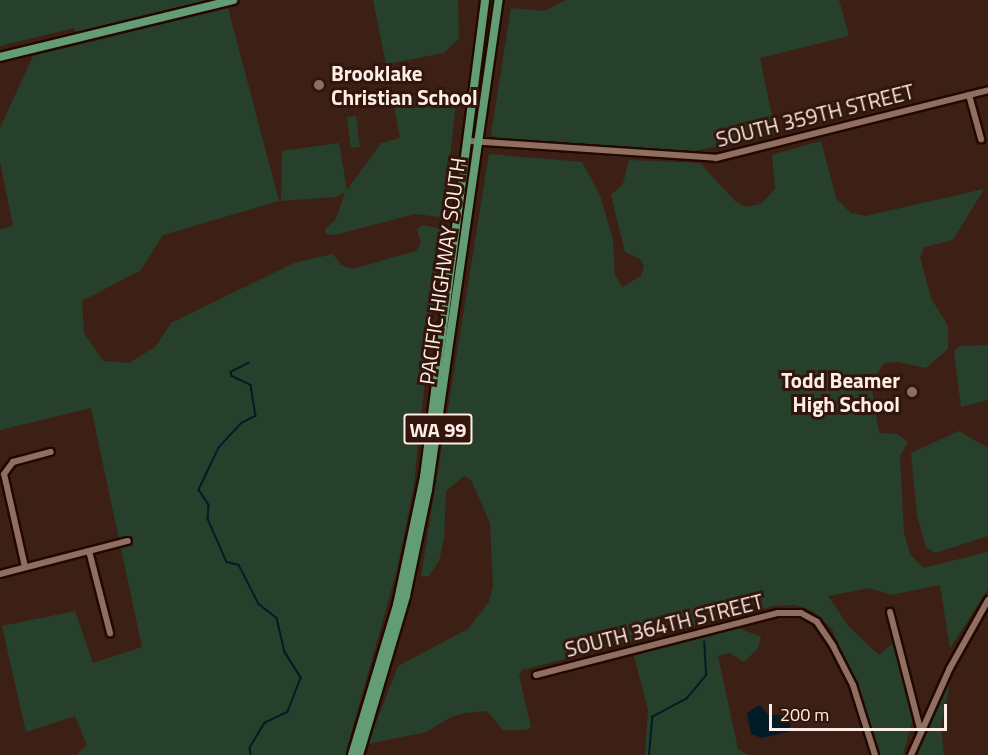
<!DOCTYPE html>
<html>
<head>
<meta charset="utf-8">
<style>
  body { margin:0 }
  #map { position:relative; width:988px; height:755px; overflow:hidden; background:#3d2015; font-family:"Titillium Web",sans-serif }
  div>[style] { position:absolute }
  .green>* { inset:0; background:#27402c; transform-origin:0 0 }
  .water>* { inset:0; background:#001c27 }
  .stream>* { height:1.5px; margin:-0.75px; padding:0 0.75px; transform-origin:0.75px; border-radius:0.75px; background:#001c27 }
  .roads { filter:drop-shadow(2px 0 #220801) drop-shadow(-2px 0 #220801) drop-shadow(0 2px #220801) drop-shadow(0 -2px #220801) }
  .minor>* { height:6px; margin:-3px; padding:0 3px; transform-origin:3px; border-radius:3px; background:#906e60 }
  .major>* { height:8px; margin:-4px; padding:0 4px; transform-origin:4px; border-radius:4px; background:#639d76 }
  .dots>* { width:16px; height:16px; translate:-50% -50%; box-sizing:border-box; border:3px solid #32160b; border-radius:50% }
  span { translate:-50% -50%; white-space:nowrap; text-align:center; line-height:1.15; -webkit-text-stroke:6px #32160b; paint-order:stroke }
  .shield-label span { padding:2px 4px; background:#32160b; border:2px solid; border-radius:4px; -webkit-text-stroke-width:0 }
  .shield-label { font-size:20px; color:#feeee7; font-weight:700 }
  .poi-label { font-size:21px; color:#feeee7; font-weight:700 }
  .left { translate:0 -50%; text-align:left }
  .right { translate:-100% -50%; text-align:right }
  .street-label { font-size:21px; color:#feeee7 }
  .scale { position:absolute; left:769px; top:704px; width:178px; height:27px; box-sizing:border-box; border:3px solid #feeee7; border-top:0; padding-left:8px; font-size:18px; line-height:21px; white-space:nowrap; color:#feeee7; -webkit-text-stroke:4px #32160b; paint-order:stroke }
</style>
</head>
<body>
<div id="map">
  <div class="green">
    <i style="clip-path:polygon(0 0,233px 0,77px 38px,74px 28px,0 46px)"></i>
    <i style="clip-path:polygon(373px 0,458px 0,459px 38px,444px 53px,386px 64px)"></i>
    <i style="clip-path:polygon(566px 0,839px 0,849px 36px,760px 58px,776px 135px,694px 151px,496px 138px,491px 134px,511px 8px,544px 11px)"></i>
    <i style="clip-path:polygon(228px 8px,279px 201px,163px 235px,141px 270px,82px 301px,84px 333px,103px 361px,129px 363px,155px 347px,171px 323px,294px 263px,333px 254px,341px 265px,352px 269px,416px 251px,421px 243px,417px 229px,423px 225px,441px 229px,414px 485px,397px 570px,345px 755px,76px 755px,87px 745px,75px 716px,26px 732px,2px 626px,75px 611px,93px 663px,142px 647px,91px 408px,0 430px,0 230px,13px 225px,0 162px,0 128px,33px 56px)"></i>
    <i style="clip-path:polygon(447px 90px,457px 95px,444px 210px,440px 217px,415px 214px,334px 235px,326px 234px,325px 229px,336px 219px,345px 192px,336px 197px,281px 201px,282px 151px,339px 143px,347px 190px,381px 143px,400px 138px,394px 107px)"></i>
    <i style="left:356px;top:116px;width:31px;height:9px;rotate:83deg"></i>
    <i style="clip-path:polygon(821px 141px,836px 198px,851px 213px,866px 216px,984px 189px,953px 240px,924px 247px,920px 257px,931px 298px,948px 326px,948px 349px,926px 368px,897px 362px,884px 363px,871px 383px,879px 433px,897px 434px,908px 442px,900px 456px,904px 533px,910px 554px,923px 568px,988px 552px,988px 589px,950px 648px,940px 585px,891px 595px,870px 588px,828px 596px,849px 627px,879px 655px,892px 644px,895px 648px,913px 719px,903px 755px,879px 755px,868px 716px,832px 629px,813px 611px,795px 605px,774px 606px,522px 670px,519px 675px,531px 727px,527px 730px,503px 730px,487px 711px,465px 713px,451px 717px,426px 732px,368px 744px,398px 666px,468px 629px,489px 602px,493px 586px,490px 523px,471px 480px,464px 476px,446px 491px,444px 539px,439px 561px,429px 576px,421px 576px,489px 154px,582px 162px,600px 195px,613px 240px,615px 275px,622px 287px,641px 276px,644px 266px,640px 259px,625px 252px,611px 195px,623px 184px,629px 160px,700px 163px,735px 201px,746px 207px,761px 204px,775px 189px,772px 155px)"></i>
    <i style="clip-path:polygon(988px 345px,988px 400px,961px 407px,954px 351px,960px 346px)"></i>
    <i style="clip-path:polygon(959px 431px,988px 448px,988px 536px,935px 553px,926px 547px,917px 516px,911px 453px)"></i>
    <i style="clip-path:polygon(739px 628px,761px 637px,758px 648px,744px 662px,730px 653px,718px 656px,738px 749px,748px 755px,645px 755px,648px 710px,634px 656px,639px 651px)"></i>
    <i style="clip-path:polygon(950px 684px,941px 726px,944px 755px,916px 755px,940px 699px)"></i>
  </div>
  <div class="water">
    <i style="clip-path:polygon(759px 705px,769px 715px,786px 715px,791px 724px,788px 732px,762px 738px,751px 734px,747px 713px)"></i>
  </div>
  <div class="stream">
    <i style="left:249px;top:363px;width:20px;rotate:153deg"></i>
    <i style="left:231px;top:372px;width:4px;rotate:76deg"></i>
    <i style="left:232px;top:376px;width:21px;rotate:25deg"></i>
    <i style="left:251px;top:385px;width:31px;rotate:81deg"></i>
    <i style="left:256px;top:416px;width:16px;rotate:153deg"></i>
    <i style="left:242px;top:423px;width:34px;rotate:133deg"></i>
    <i style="left:219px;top:448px;width:47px;rotate:115.5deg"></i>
    <i style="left:199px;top:490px;width:18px;rotate:56deg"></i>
    <i style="left:209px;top:505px;width:14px;rotate:94deg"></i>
    <i style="left:208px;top:519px;width:47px;rotate:66.2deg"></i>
    <i style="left:227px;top:562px;width:12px;rotate:14deg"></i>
    <i style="left:239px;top:565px;width:44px;rotate:62.9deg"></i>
    <i style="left:259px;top:604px;width:23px;rotate:38deg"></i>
    <i style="left:277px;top:618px;width:35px;rotate:77deg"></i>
    <i style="left:285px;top:652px;width:31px;rotate:58deg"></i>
    <i style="left:301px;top:678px;width:36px;rotate:111deg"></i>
    <i style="left:288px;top:712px;width:25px;rotate:154deg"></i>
    <i style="left:265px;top:723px;width:29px;rotate:121deg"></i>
    <i style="left:250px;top:748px;width:7px;rotate:82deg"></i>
    <i style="left:649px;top:755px;width:38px;rotate:-85deg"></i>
    <i style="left:652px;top:717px;width:40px;rotate:-28deg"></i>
    <i style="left:687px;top:698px;width:30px;rotate:-50deg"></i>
    <i style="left:706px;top:675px;width:33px;rotate:-93deg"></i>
  </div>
  <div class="roads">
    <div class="minor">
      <i style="left:969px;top:95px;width:46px;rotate:74.7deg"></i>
      <i style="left:469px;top:141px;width:248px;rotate:3.9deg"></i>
      <i style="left:716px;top:158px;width:280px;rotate:-14deg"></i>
      <i style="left:89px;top:551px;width:85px;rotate:75.6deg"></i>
      <i style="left:25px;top:567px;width:95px;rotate:-102.7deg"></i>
      <i style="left:4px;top:474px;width:15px;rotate:-53deg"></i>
      <i style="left:13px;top:462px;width:39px;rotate:-15deg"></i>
      <i style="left:0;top:574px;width:132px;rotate:-14.5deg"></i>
      <i style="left:890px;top:612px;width:121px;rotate:75.6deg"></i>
      <i style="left:536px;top:675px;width:250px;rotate:-14.4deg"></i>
      <i style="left:778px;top:613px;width:23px"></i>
      <i style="left:801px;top:613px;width:18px;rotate:29deg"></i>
      <i style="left:817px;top:622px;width:29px;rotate:56deg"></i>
      <i style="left:833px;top:646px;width:44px;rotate:62.9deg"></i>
      <i style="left:853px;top:685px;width:73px;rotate:72.6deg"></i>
      <i style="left:911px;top:755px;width:95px;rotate:-65.9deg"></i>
      <i style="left:950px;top:668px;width:78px;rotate:-60.8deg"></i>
    </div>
    <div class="major">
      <i style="left:0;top:57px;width:240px;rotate:-13.7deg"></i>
      <i style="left:352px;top:755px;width:157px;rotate:-73.3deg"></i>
      <i style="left:397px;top:605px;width:131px;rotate:-78.1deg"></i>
      <i style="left:424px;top:477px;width:481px;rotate:-82.7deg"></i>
      <i style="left:359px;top:755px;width:166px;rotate:-73.5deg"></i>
      <i style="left:406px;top:596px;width:108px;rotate:-78.3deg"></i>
      <i style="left:428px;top:490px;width:495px;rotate:-81.8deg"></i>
    </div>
  </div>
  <div class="dots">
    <i style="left:319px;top:85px;background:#8d6e63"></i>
    <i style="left:912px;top:392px;background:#8d6e63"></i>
  </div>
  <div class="shield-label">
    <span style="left:438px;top:429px">WA 99</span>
  </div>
  <div class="poi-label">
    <span class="left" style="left:331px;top:85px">Brooklake<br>Christian School</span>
    <span class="right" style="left:900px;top:392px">Todd Beamer<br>High School</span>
  </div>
  <div class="street-label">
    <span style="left:815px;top:115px;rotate:-14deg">SOUTH 359TH STREET</span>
    <span style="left:442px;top:271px;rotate:-82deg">PACIFIC HIGHWAY SOUTH</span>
    <span style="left:664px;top:625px;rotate:-14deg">SOUTH 364TH STREET</span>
  </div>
  <div class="scale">200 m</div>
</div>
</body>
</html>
